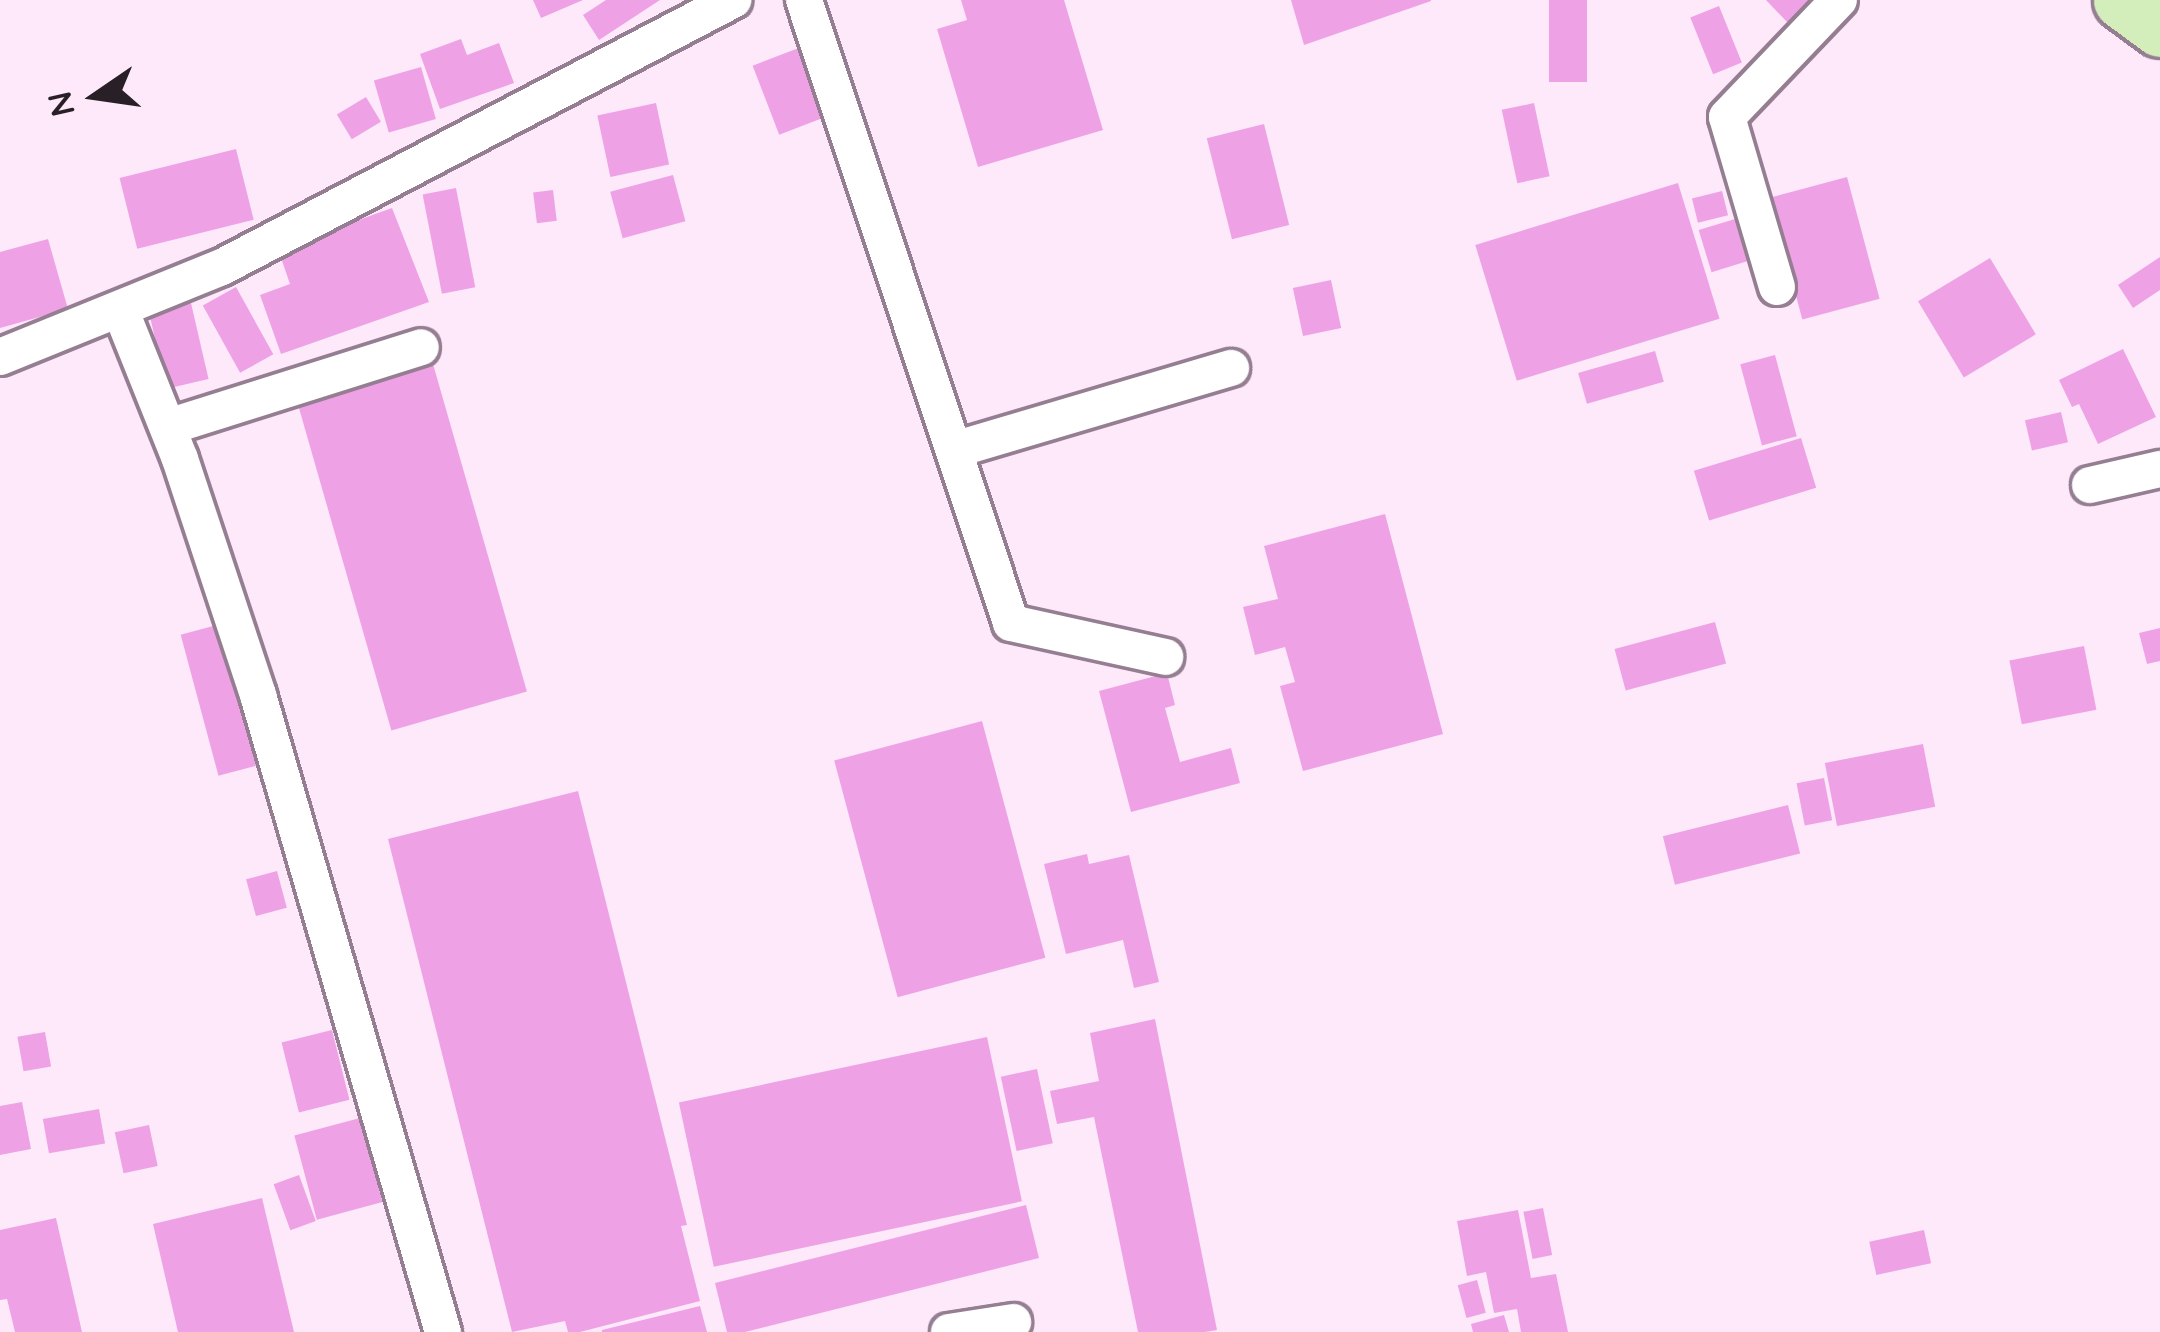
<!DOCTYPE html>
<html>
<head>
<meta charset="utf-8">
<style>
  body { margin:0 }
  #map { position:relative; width:2160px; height:1332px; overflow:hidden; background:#fde9fa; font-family:Quicksand,sans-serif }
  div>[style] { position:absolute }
  .building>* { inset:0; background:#eea2e5; transform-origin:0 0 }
  .roads { filter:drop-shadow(3px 0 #957e92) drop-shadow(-3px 0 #957e92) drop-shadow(0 3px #957e92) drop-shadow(0 -3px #957e92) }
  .street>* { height:36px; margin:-18px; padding:0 18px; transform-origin:18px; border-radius:18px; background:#fff }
  .primary>* { height:57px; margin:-28.5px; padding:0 28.5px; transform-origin:28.5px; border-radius:28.5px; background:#d4eebb }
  span { translate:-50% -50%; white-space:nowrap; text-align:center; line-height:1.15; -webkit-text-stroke:9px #fde9fa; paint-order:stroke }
  .north { position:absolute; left:36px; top:36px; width:120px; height:120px; -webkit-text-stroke:9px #fde9fa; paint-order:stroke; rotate:257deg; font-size:33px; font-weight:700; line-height:48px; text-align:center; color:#281f27 }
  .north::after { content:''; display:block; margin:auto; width:42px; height:54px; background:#281f27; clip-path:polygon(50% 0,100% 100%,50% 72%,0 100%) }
</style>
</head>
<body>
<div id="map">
  <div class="building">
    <i style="clip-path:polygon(533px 0,583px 0,541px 18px)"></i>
    <i style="clip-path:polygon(606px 0,660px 0,599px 40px,583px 15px)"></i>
    <i style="clip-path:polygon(961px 0,1064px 0,1103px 130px,978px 167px,937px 29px,967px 20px)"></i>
    <i style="clip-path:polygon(1291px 0,1431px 0,1431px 1px,1304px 45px)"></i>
    <i style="left:1549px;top:0;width:38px;height:82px"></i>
    <i style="clip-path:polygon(1766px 0,1812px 0,1788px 23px)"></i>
    <i style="left:1719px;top:6px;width:61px;height:31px;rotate:68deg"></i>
    <i style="clip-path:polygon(461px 39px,467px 55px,499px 43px,514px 83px,440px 109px,420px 54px)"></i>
    <i style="left:804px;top:46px;width:74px;height:55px;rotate:69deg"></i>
    <i style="left:421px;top:67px;width:54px;height:49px;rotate:74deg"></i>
    <i style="left:366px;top:97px;width:29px;height:34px;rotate:59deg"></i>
    <i style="left:656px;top:103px;width:63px;height:60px;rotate:78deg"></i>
    <i style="left:1534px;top:103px;width:75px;height:33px;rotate:78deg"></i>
    <i style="left:1264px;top:124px;width:104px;height:59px;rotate:76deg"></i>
    <i style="left:236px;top:149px;width:73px;height:120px;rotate:76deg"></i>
    <i style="left:673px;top:175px;width:48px;height:65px;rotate:75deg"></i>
    <i style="left:1847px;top:177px;width:126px;height:80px;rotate:75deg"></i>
    <i style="left:1678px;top:183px;width:142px;height:212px;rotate:73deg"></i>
    <i style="left:456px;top:188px;width:101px;height:34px;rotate:79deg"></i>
    <i style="left:553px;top:190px;width:31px;height:20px;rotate:83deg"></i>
    <i style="left:1722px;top:191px;width:25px;height:31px;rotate:76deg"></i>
    <i style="clip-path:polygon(392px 208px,429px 302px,281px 354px,260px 295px,290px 284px,278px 249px)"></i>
    <i style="left:1735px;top:219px;width:44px;height:38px;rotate:73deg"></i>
    <i style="clip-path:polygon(48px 239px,68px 309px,0 328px,0 252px)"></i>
    <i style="clip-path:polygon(2160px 257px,2160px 290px,2133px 308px,2118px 285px)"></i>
    <i style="left:1990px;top:258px;width:89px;height:84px;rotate:59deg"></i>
    <i style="left:1331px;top:280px;width:49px;height:39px;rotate:78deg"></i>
    <i style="left:236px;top:287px;width:77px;height:38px;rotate:61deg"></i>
    <i style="left:191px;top:303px;width:78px;height:43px;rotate:77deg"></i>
    <i style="clip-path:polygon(2123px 349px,2156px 417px,2098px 444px,2079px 404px,2072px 407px,2059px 380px)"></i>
    <i style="left:1655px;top:351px;width:32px;height:80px;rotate:74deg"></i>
    <i style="left:1775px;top:355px;width:84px;height:36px;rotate:75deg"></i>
    <i style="left:431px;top:357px;width:348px;height:141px;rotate:74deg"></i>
    <i style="left:2061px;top:412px;width:31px;height:37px;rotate:77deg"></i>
    <i style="left:1801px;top:438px;width:52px;height:112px;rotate:73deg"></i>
    <i style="clip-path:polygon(1385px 514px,1443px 734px,1303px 771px,1280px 686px,1295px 682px,1285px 647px,1255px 655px,1243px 607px,1278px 599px,1264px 546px)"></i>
    <i style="left:228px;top:622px;width:146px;height:49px;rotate:75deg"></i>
    <i style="left:1715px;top:622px;width:43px;height:104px;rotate:75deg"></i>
    <i style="clip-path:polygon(2160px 628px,2160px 661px,2147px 664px,2139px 633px)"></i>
    <i style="left:2084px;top:646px;width:65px;height:76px;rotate:79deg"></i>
    <i style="clip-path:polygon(1167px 673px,1175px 705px,1165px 708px,1180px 762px,1231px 748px,1240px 783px,1131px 812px,1099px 691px)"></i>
    <i style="left:982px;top:721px;width:245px;height:153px;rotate:75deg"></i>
    <i style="left:1923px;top:744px;width:64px;height:100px;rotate:79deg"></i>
    <i style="left:1824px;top:778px;width:43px;height:28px;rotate:79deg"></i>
    <i style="clip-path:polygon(578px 791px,687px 1225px,681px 1226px,700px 1301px,580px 1332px,568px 1332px,565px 1321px,512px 1332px,388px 839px)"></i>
    <i style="left:1788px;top:805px;width:50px;height:129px;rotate:76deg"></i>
    <i style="clip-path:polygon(1087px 854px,1089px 864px,1129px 855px,1159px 982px,1134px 988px,1123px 940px,1066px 954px,1044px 864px)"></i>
    <i style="left:277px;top:871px;width:38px;height:32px;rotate:75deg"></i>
    <i style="clip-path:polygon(1155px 1019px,1217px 1330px,1205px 1332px,1138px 1332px,1094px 1117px,1057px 1124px,1050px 1091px,1099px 1081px,1090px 1033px)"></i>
    <i style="left:332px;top:1030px;width:72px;height:52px;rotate:76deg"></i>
    <i style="left:45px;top:1032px;width:35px;height:28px;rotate:80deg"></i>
    <i style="left:987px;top:1037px;width:168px;height:315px;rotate:78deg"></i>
    <i style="left:1037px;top:1069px;width:76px;height:37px;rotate:78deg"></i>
    <i style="clip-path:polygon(22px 1102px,31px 1149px,0 1155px,0 1106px)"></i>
    <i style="left:99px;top:1109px;width:35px;height:57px;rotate:80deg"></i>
    <i style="left:360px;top:1118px;width:87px;height:68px;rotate:75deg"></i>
    <i style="left:149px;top:1125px;width:42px;height:35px;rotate:78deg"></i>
    <i style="left:299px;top:1175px;width:49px;height:27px;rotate:70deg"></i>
    <i style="clip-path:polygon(262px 1198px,294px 1332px,178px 1332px,153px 1224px)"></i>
    <i style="clip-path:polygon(1026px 1205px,1039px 1258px,745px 1332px,727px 1332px,715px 1283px)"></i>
    <i style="left:1543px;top:1208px;width:48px;height:20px;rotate:79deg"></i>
    <i style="clip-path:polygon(1518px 1210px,1531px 1278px,1556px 1274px,1568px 1332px,1521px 1332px,1517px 1309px,1494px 1313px,1486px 1272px,1467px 1276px,1457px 1221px)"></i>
    <i style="clip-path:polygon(56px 1218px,82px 1332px,15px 1332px,7px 1299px,0 1300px,0 1230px)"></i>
    <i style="left:1924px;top:1230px;width:34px;height:56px;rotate:78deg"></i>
    <i style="left:1477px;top:1280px;width:34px;height:20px;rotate:75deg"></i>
    <i style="clip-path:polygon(700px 1306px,707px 1332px,602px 1332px,602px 1330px)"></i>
    <i style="clip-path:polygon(1504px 1315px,1509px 1332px,1473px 1332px,1471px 1324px)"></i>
  </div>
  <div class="roads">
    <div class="street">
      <i style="left:804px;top:0;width:656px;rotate:71.62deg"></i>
      <i style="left:1011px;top:623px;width:158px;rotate:12.4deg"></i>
      <i style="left:1777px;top:287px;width:177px;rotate:-106.4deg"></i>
      <i style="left:1727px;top:117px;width:162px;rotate:-46.3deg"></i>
      <i style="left:120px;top:309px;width:162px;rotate:68.2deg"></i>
      <i style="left:180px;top:459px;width:249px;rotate:71.7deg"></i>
      <i style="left:258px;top:695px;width:663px;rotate:73.81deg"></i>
      <i style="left:0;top:357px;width:240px;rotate:-22.1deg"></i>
      <i style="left:222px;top:267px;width:577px;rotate:-27.59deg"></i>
      <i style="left:168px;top:427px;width:265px;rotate:-17.5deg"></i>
      <i style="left:954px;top:450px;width:289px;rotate:-16.5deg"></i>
      <i style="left:2090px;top:485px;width:72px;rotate:-12.9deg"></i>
      <i style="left:949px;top:1332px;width:65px;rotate:-8.9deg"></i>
    </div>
    <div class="primary">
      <i style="left:2122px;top:0;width:47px;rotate:36.4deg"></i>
    </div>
  </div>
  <div class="north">N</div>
</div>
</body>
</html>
